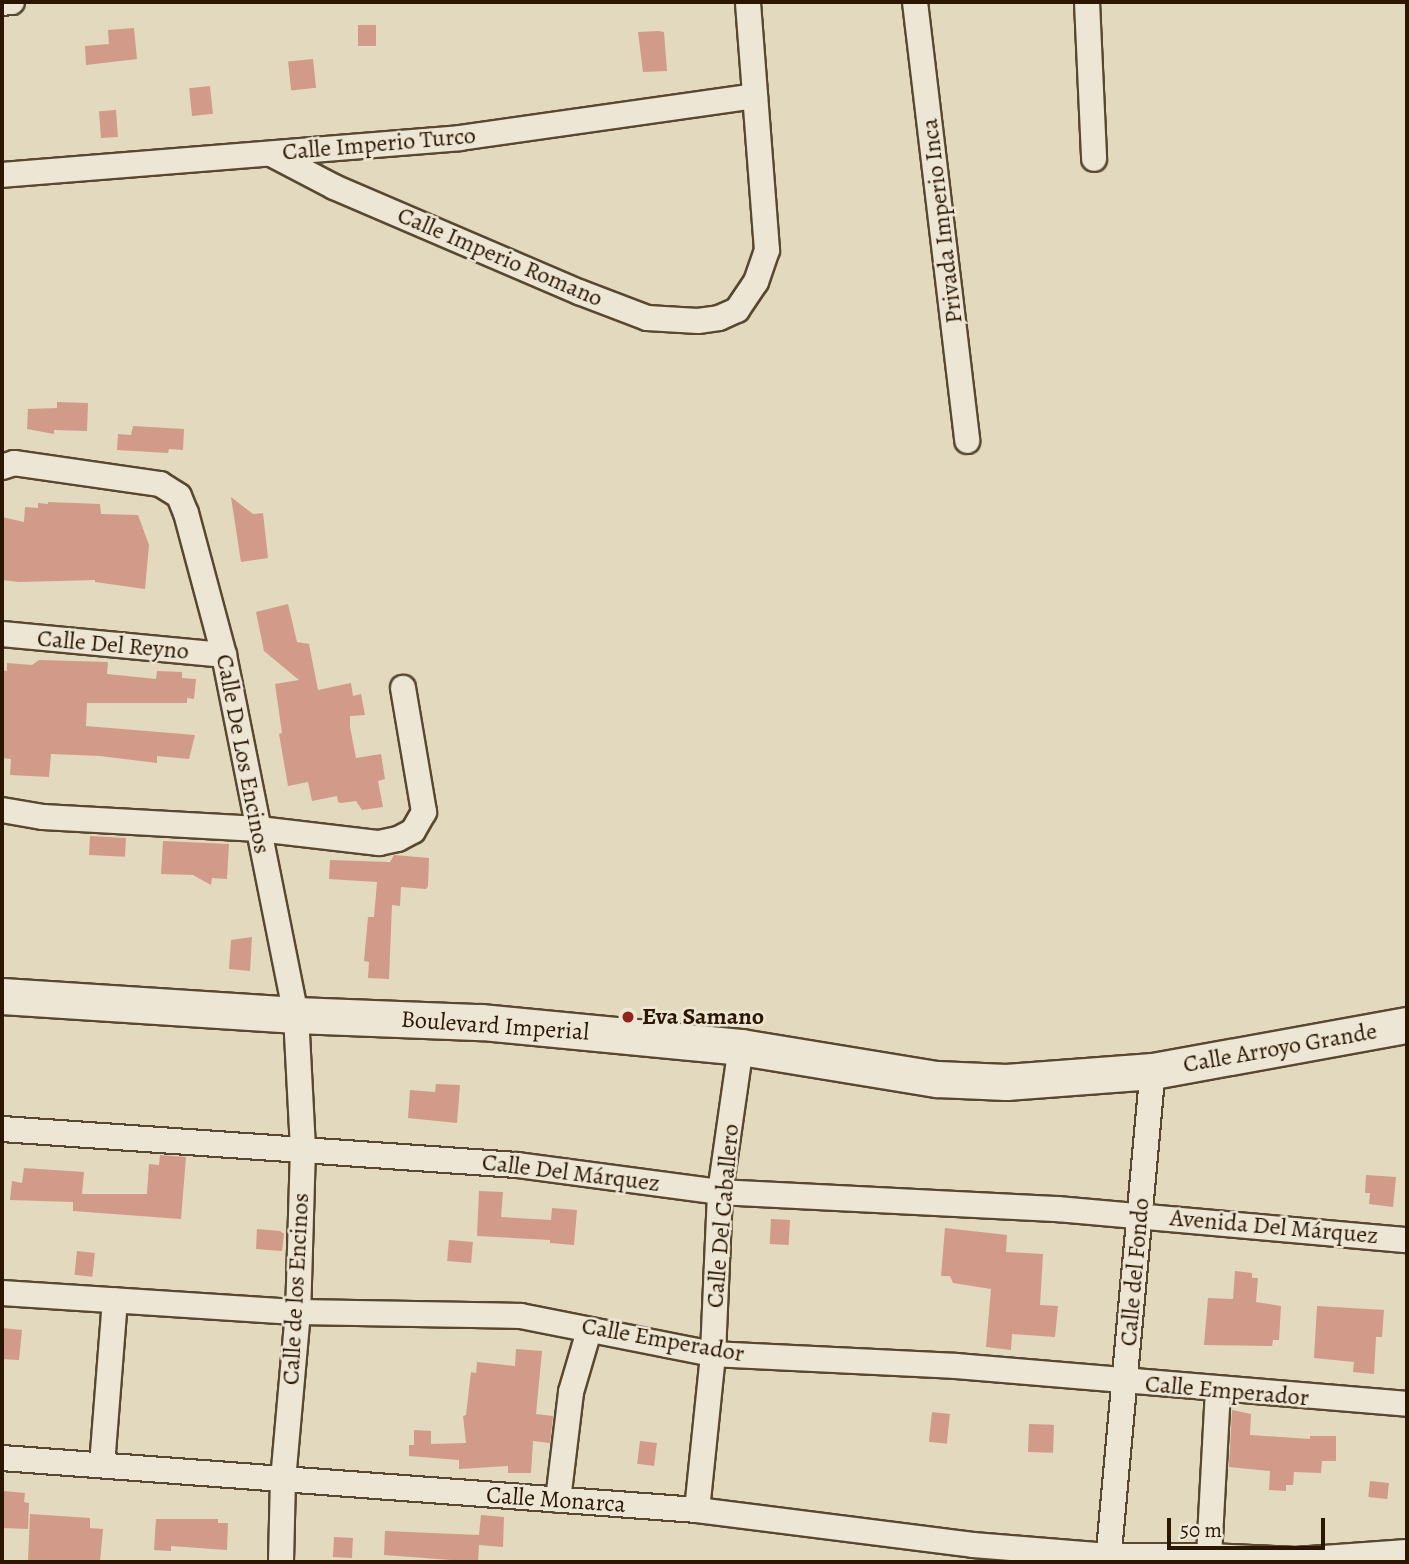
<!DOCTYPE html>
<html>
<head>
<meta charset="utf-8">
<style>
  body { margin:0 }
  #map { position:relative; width:1409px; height:1564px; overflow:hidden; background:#e3d9be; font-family:Alegreya,serif }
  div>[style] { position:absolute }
  .building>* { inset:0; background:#d19a89; transform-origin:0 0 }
  .roads { filter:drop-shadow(2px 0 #594830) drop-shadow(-2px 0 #594830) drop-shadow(0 2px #594830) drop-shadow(0 -2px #594830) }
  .street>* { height:24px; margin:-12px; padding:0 12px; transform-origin:12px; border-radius:12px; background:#ede6d5 }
  .secondary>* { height:35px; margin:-17.5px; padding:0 17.5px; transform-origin:17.5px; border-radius:17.5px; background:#ede6d5 }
  .dots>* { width:19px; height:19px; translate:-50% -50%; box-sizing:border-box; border:4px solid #ede6d5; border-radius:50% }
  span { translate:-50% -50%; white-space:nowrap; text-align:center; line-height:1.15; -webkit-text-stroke:5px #ede6d5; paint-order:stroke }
  .street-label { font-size:24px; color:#2b1700 }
  .poi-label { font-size:24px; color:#2b1700; font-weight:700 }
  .left { translate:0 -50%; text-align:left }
  .frame { position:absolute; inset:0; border:4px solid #2b1700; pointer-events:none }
  .scale { position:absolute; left:1167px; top:1518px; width:158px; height:32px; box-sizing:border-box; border:4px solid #2b1700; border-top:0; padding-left:9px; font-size:21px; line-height:24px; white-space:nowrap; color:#2b1700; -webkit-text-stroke:5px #ede6d5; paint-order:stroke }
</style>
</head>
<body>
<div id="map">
  <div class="building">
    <i style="left:358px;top:25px;width:18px;height:21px"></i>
    <i style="clip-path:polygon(134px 28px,137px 59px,86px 65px,85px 46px,109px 44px,108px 30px)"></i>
    <i style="clip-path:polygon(658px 31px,664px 32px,667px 71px,643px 72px,638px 32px)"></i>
    <i style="left:313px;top:59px;width:29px;height:25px;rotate:84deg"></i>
    <i style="left:210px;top:86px;width:28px;height:21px;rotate:84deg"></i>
    <i style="left:116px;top:110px;width:27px;height:17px;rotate:86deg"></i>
    <i style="clip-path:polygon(57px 402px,88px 403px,87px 431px,54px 430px,54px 434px,27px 429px,28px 409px,57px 408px)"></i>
    <i style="clip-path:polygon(133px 426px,184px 429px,183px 450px,169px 449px,168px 453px,117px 450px,118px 434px,131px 435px)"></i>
    <i style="clip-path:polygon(231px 497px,253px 514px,263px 513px,268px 558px,241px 562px)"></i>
    <i style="clip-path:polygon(48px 502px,100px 504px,101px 514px,138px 515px,149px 545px,145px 589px,95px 582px,95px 580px,19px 582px,2px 580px,2px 517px,24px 522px,25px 507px,38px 508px,38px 503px,48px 504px)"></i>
    <i style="clip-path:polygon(288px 604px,297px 642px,309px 644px,318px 690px,351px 683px,353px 696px,361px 694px,365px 715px,350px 716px,350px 727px,356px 758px,381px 754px,385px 779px,378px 781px,383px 807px,362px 810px,356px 801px,341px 803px,338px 802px,337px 796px,312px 801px,308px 782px,288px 786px,279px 734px,282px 733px,275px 684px,299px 680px,264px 651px,256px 612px)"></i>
    <i style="clip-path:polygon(39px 660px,108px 662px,107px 674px,156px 679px,157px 671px,182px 672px,182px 678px,196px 679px,194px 699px,187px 698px,187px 703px,87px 703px,86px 726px,195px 735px,189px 759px,157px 756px,157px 763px,100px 756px,51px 754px,49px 777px,10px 775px,11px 759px,2px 758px,2px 670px,7px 671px,7px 663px,32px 665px)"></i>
    <i style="left:90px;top:836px;width:36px;height:19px;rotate:3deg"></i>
    <i style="clip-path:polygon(163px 841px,229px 844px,227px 879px,212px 878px,211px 885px,193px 875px,161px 874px)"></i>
    <i style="clip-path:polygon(394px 855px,429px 858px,428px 886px,426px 889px,401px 887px,400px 906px,392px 905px,389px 979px,368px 978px,369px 962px,364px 961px,368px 917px,374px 917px,377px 882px,329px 879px,330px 860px,390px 862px)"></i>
    <i style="clip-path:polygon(252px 937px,250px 971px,229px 969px,231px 940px)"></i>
    <i style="clip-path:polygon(436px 1084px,460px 1085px,457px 1123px,408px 1118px,410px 1090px,435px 1092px)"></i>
    <i style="clip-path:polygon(160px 1155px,186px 1157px,181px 1219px,73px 1211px,73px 1202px,10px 1200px,12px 1181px,22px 1183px,24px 1168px,84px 1172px,82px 1194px,147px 1194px,149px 1164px,159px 1165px)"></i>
    <i style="clip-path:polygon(1366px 1175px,1396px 1177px,1393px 1207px,1369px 1204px,1370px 1193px,1365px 1193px)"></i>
    <i style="clip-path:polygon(479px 1191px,503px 1192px,501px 1217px,551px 1220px,552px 1208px,577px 1210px,574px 1245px,550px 1243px,550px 1240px,477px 1236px)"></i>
    <i style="left:771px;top:1219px;width:19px;height:25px;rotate:3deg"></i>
    <i style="clip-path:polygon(945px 1228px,1007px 1235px,1006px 1252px,1043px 1254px,1040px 1305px,1058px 1306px,1055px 1337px,1012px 1334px,1011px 1350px,986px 1347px,991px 1289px,953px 1283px,950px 1276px,941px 1276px)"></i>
    <i style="clip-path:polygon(257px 1229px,280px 1231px,284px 1234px,282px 1251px,256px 1249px)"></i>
    <i style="left:449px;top:1240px;width:24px;height:21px;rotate:5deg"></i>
    <i style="left:77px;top:1251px;width:18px;height:24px;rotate:6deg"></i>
    <i style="clip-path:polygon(1235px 1271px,1252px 1273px,1252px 1278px,1258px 1278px,1256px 1302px,1281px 1306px,1279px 1340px,1273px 1340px,1272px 1346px,1204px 1345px,1208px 1298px,1233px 1299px)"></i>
    <i style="clip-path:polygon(1317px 1306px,1384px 1310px,1382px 1337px,1376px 1337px,1374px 1374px,1353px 1372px,1354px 1362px,1314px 1358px)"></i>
    <i style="clip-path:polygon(2px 1328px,22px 1330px,19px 1360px,2px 1359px)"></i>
    <i style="clip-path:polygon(516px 1349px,542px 1351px,536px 1414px,553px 1416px,550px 1443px,533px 1441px,531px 1473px,508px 1473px,508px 1466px,459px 1469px,459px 1460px,409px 1456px,409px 1445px,414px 1445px,414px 1430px,431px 1431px,431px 1444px,466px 1443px,463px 1416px,466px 1415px,471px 1372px,476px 1373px,477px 1362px,515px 1366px)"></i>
    <i style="clip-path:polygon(1232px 1410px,1251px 1414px,1250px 1435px,1310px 1439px,1310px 1436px,1336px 1436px,1336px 1461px,1322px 1461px,1321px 1473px,1294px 1472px,1293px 1485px,1286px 1485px,1286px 1491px,1269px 1490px,1270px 1471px,1229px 1467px)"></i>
    <i style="left:932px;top:1412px;width:18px;height:30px;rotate:6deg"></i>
    <i style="left:1029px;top:1424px;width:25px;height:28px;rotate:2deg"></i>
    <i style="left:640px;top:1441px;width:17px;height:23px;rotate:7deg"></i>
    <i style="left:1370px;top:1481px;width:19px;height:16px;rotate:6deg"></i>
    <i style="clip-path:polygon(4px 1491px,25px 1493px,24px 1502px,29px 1503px,28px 1529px,2px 1528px)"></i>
    <i style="clip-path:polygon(30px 1514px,90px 1518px,90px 1528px,103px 1529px,100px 1562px,28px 1562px)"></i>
    <i style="clip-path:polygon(481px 1515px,504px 1517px,503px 1547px,479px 1545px,478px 1562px,384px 1555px,385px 1531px,479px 1535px)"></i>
    <i style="clip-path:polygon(156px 1519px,218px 1519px,218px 1523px,228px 1523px,227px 1550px,171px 1546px,171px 1551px,154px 1550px)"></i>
    <i style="left:334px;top:1537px;width:19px;height:20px;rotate:3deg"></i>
  </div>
  <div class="roads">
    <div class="street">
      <i style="left:915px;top:2px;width:442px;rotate:83.2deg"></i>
      <i style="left:1087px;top:2px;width:157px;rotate:87.4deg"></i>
      <i style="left:2px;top:3px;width:10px;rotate:-6deg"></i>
      <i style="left:271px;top:154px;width:71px;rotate:27.6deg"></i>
      <i style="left:334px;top:187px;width:267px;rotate:23.2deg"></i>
      <i style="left:579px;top:292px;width:73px;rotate:20.9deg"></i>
      <i style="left:647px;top:318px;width:51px;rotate:3.4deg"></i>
      <i style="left:698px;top:321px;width:21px;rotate:-8deg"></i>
      <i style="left:719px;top:318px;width:20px;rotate:-24deg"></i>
      <i style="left:737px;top:310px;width:34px;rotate:-56deg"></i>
      <i style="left:756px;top:282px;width:34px;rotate:-71deg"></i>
      <i style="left:767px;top:250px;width:249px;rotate:-94.4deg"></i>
      <i style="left:2px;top:175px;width:459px;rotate:-4.6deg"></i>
      <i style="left:460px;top:138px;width:298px;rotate:-8.1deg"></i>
      <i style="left:2px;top:467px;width:13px;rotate:-18deg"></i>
      <i style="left:14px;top:463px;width:148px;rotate:8.2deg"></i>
      <i style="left:160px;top:484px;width:22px;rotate:32deg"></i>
      <i style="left:179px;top:496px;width:18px;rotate:68deg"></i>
      <i style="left:186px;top:513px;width:147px;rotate:75deg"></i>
      <i style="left:224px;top:655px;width:367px;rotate:78.7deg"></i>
      <i style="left:296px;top:1015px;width:133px;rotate:87deg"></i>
      <i style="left:303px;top:1148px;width:164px;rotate:91.7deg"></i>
      <i style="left:298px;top:1312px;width:168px;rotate:95.1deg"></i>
      <i style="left:283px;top:1479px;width:83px;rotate:91.4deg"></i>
      <i style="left:2px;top:634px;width:223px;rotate:5.4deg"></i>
      <i style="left:2px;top:810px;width:42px;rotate:9.7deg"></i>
      <i style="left:43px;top:817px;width:216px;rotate:3.2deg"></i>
      <i style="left:259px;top:829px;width:121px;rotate:6.7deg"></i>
      <i style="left:379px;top:843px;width:19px;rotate:-12deg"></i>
      <i style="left:398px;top:839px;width:17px;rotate:-28deg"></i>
      <i style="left:413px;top:831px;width:22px;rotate:-60deg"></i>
      <i style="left:424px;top:812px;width:126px;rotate:-99.6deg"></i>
      <i style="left:2px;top:1129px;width:516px;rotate:4deg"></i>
      <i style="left:517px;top:1165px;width:205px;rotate:7.6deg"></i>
      <i style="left:720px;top:1192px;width:338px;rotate:2.9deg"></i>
      <i style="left:1058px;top:1209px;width:350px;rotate:5.1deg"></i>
      <i style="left:2px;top:1293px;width:297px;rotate:3.7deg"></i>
      <i style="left:298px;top:1312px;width:223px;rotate:1deg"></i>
      <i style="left:521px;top:1316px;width:196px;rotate:11.2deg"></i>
      <i style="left:713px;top:1354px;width:243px;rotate:2.8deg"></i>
      <i style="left:956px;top:1366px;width:453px;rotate:4.8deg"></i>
      <i style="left:2px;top:1458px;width:697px;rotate:4.28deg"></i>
      <i style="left:697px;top:1510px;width:278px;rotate:7.2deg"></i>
      <i style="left:973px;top:1545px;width:136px;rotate:4.6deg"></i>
      <i style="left:1109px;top:1556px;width:100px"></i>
      <i style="left:1209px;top:1556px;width:87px;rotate:2.6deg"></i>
      <i style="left:1296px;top:1560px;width:111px;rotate:-4.1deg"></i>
      <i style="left:102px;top:1465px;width:165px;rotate:-85.5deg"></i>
      <i style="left:558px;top:1500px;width:109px;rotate:-83.1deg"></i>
      <i style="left:571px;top:1392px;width:64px;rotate:-73.6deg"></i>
      <i style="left:697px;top:1510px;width:157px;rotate:-84.1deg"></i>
      <i style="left:713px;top:1354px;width:162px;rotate:-87.5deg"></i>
      <i style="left:720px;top:1192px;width:147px;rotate:-81.8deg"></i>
      <i style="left:1209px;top:1556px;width:165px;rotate:-86.9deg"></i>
      <i style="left:1108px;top:1562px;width:493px;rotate:-84.8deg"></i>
    </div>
    <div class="secondary">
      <i style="left:2px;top:996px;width:295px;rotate:3.7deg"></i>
      <i style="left:296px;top:1015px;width:186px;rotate:2.2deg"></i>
      <i style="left:482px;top:1022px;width:260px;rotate:5.5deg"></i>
      <i style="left:741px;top:1047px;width:199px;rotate:9.3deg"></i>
      <i style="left:937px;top:1079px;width:69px;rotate:2.5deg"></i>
      <i style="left:1006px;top:1082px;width:147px;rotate:-4.3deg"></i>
      <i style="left:1153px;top:1071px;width:258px;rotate:-10.3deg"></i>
    </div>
  </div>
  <div class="dots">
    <i style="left:628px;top:1017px;background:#8f2418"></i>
  </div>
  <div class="street-label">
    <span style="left:379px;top:144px;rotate:-5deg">Calle Imperio Turco</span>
    <span style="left:942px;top:221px;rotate:-97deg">Privada Imperio Inca</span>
    <span style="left:500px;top:257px;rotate:23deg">Calle Imperio Romano</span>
    <span style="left:113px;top:645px;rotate:5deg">Calle Del Reyno</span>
    <span style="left:243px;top:754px;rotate:79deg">Calle De Los Encinos</span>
    <span style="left:495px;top:1026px;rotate:4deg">Boulevard Imperial</span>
    <span style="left:1280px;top:1048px;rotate:-10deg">Calle Arroyo Grande</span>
    <span style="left:571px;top:1173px;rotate:7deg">Calle Del Márquez</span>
    <span style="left:723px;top:1216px;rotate:-85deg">Calle Del Caballero</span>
    <span style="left:1274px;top:1227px;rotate:5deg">Avenida Del Márquez</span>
    <span style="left:1135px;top:1272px;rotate:-85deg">Calle del Fondo</span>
    <span style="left:296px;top:1289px;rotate:-87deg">Calle de los Encinos</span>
    <span style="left:663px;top:1340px;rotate:10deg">Calle Emperador</span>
    <span style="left:1227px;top:1391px;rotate:5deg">Calle Emperador</span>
    <span style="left:556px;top:1500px;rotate:4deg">Calle Monarca</span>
  </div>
  <div class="poi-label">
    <span class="left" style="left:642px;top:1017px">Eva Samano</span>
  </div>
  <div class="frame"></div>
  <div class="scale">50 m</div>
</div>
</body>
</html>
